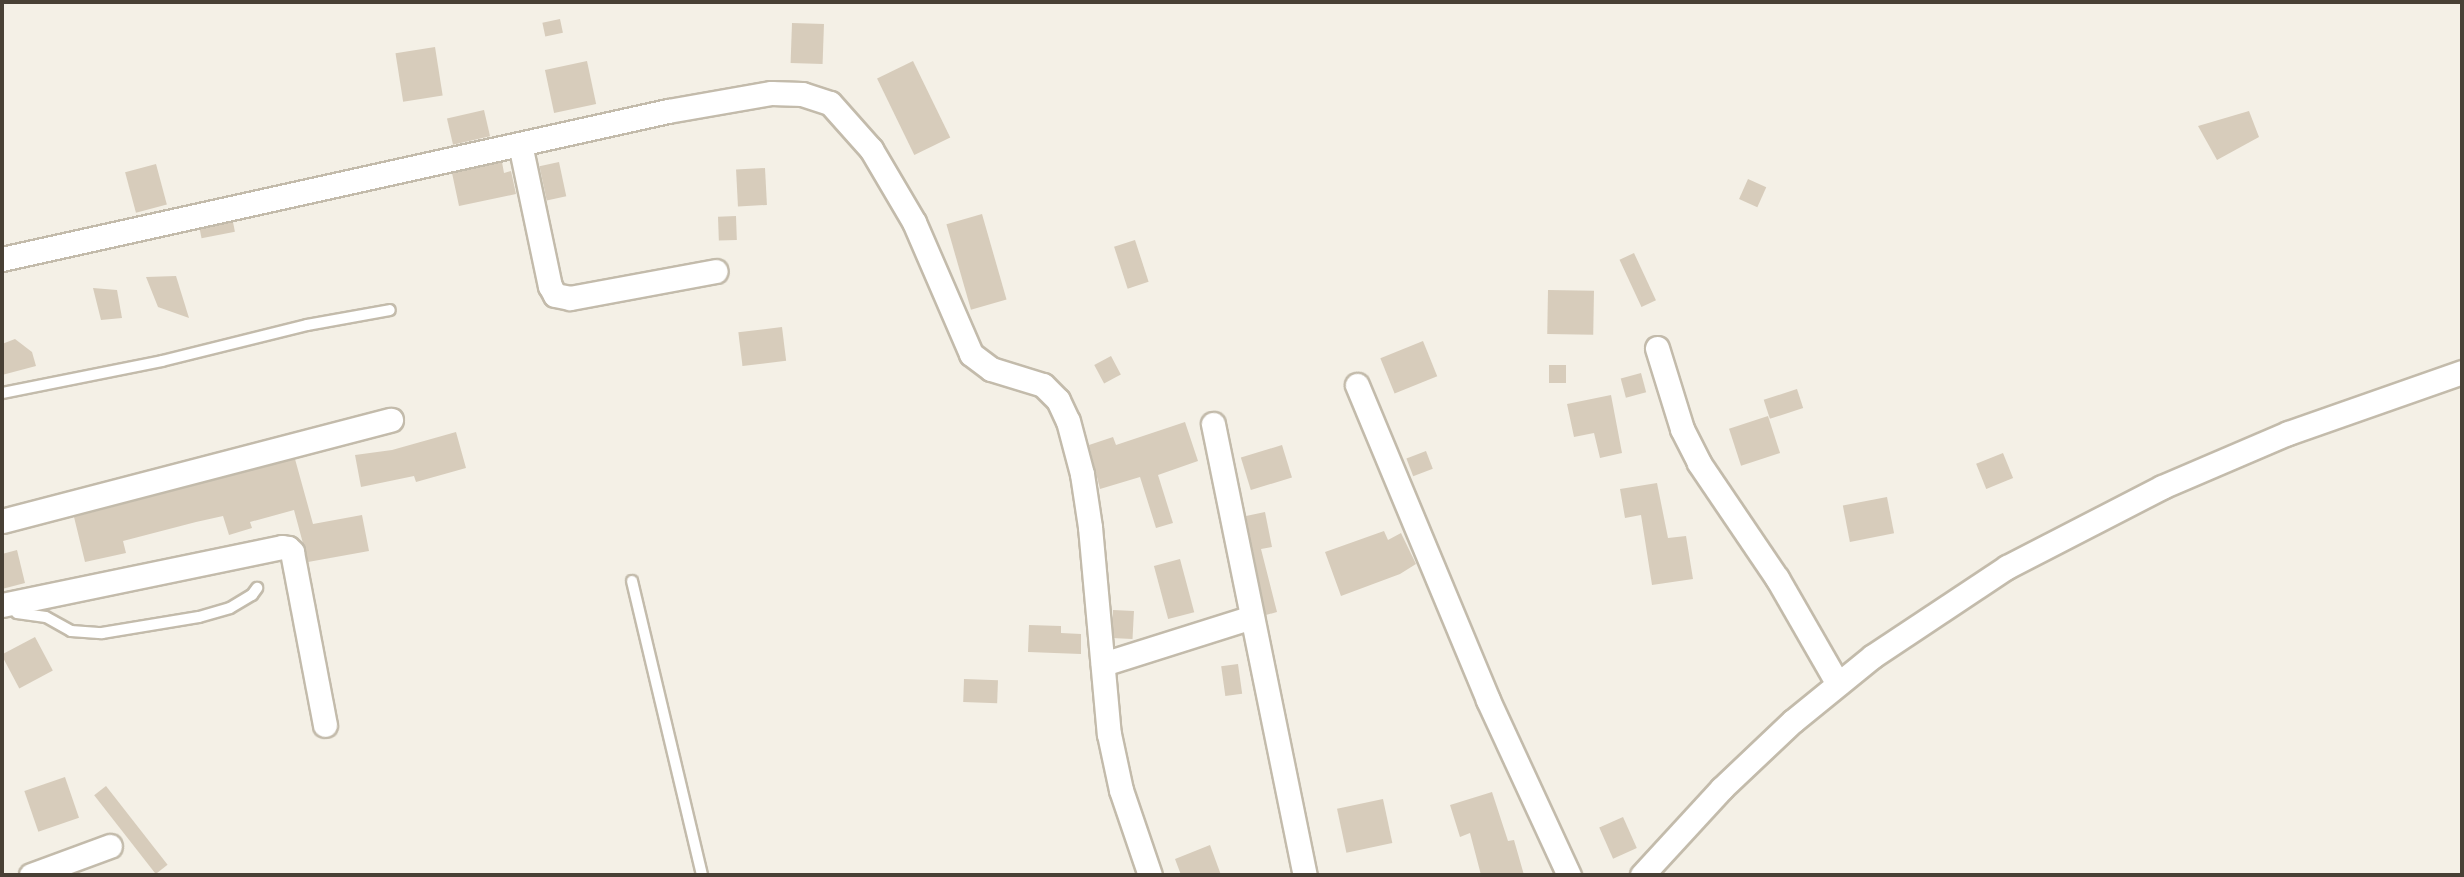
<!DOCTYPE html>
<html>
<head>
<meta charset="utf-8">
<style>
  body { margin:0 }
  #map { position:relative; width:2464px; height:877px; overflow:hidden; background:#f4f0e6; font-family:"Exo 2",sans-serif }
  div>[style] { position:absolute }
  .building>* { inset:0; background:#d7ccbb; transform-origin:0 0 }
  .roads { filter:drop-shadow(2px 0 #c3bbab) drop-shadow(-2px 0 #c3bbab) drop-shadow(0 2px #c3bbab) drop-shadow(0 -2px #c3bbab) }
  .service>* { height:10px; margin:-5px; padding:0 5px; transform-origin:5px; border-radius:5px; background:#fff }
  .minor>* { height:23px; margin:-11.5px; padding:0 11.5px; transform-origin:11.5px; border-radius:11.5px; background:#fff }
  span { translate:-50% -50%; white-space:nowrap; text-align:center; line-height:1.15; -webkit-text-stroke:5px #fff; paint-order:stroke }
  .frame { position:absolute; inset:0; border:4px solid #484035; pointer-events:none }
</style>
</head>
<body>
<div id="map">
  <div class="building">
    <i style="left:560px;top:19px;width:14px;height:18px;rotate:78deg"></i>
    <i style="left:792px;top:23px;width:32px;height:40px;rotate:2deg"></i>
    <i style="left:435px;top:47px;width:49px;height:40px;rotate:81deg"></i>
    <i style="left:587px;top:61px;width:44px;height:43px;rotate:78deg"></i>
    <i style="left:913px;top:61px;width:85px;height:40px;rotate:64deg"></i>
    <i style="left:484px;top:110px;width:27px;height:38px;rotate:77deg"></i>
    <i style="clip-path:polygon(2249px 111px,2259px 137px,2217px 160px,2198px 126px)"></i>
    <i style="clip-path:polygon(502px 162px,504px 173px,511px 171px,516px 194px,459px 206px,452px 173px)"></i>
    <i style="left:559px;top:162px;width:35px;height:20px;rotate:78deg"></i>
    <i style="left:156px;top:164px;width:42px;height:32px;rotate:75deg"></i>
    <i style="left:765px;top:168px;width:37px;height:29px;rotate:87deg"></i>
    <i style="left:1748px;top:179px;width:20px;height:22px;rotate:24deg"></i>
    <i style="left:982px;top:214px;width:89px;height:37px;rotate:74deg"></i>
    <i style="left:736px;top:216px;width:24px;height:18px;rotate:88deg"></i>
    <i style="left:233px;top:222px;width:10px;height:34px;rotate:79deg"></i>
    <i style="left:1135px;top:240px;width:44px;height:22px;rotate:72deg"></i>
    <i style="left:1634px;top:253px;width:52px;height:16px;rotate:65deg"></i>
    <i style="clip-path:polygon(176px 276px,189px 318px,158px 307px,146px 277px)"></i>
    <i style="clip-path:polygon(93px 288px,117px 290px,122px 318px,101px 320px)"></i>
    <i style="left:1548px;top:290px;width:46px;height:44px;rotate:1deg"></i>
    <i style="left:782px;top:327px;width:34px;height:44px;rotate:83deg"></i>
    <i style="clip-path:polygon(15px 339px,32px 352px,36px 366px,2px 375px,2px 344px)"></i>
    <i style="left:1423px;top:341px;width:38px;height:46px;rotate:68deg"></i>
    <i style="left:1111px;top:356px;width:21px;height:19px;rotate:62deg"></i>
    <i style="left:1549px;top:365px;width:17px;height:18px"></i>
    <i style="left:1641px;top:373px;width:20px;height:21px;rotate:75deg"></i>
    <i style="left:1797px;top:389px;width:20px;height:35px;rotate:72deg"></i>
    <i style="clip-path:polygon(1611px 395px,1622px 453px,1600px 458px,1594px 433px,1574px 437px,1567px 404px)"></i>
    <i style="left:1768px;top:416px;width:39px;height:41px;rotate:72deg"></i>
    <i style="clip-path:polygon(1185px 422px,1198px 461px,1158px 475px,1173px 523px,1156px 528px,1140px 477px,1100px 489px,1089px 445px,1113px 437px,1116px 445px)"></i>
    <i style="clip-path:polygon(456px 432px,466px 468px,416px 482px,414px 476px,361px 487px,355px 455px,392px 450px)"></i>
    <i style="left:1282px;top:445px;width:34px;height:43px;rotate:73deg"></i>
    <i style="left:1426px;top:451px;width:19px;height:21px;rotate:69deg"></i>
    <i style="left:2003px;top:453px;width:27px;height:29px;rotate:68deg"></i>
    <i style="clip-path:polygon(295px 459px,313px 524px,362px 515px,369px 551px,308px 562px,294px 510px,250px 522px,252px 528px,229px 535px,223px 516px,196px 522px,123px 541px,126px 553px,85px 562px,74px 517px)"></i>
    <i style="clip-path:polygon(1657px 483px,1668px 538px,1686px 536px,1693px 579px,1652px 585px,1641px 515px,1625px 518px,1620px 489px)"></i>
    <i style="left:1887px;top:497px;width:37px;height:45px;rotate:79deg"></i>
    <i style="clip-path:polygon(1265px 512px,1272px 547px,1261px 549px,1277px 612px,1266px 615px,1246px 516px)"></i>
    <i style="clip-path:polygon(1384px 531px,1388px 540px,1401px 533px,1416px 564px,1400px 574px,1341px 596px,1325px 552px)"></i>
    <i style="clip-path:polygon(17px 550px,25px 583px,2px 589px,2px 554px)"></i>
    <i style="left:1180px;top:559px;width:55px;height:27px;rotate:75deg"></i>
    <i style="left:1113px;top:610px;width:21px;height:28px;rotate:3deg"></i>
    <i style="clip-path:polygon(1029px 625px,1061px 626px,1061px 633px,1081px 634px,1081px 654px,1028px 652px)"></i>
    <i style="left:35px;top:637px;width:38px;height:38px;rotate:62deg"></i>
    <i style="left:1238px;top:664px;width:30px;height:17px;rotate:82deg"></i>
    <i style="left:964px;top:679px;width:34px;height:23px;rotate:2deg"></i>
    <i style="left:65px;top:777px;width:43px;height:43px;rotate:71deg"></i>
    <i style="left:106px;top:786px;width:100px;height:15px;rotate:52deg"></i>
    <i style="clip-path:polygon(1492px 792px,1508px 841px,1514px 840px,1524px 875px,1481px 875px,1470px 833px,1460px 837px,1450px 805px)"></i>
    <i style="left:1383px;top:799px;width:45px;height:47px;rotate:78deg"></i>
    <i style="left:1623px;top:817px;width:34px;height:26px;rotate:66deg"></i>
    <i style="clip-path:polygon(1210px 845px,1221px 875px,1181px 875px,1175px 859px)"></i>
  </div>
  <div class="roads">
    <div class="service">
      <i style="left:2px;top:393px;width:163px;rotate:-11.3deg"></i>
      <i style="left:162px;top:361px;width:149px;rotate:-13.9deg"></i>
      <i style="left:307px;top:325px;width:84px;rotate:-10.2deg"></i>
      <i style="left:632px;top:581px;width:302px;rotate:76.6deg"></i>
      <i style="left:9px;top:604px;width:12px;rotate:48deg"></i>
      <i style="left:17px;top:613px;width:29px;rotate:8deg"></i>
      <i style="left:46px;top:617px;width:29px;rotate:29deg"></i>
      <i style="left:71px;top:631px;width:31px;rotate:4deg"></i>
      <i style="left:102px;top:633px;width:98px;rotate:-9.4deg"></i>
      <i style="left:199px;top:617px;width:32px;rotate:-16deg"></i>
      <i style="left:230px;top:608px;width:26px;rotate:-31deg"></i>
      <i style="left:252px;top:595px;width:9px;rotate:-54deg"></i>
    </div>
    <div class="minor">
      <i style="left:520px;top:144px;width:145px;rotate:78.1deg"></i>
      <i style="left:550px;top:286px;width:10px;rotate:61deg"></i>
      <i style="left:555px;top:295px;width:15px;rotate:11deg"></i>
      <i style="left:570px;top:298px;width:148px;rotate:-10.5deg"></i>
      <i style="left:2px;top:259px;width:682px;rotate:-12.53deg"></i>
      <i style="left:668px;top:111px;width:105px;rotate:-9.9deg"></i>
      <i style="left:771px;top:93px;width:31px;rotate:2deg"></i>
      <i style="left:802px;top:94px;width:29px;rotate:18deg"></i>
      <i style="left:830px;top:103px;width:62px;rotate:48.3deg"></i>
      <i style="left:871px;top:149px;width:85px;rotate:59.5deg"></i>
      <i style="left:914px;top:222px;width:144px;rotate:66.6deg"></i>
      <i style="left:971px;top:354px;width:25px;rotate:37deg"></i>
      <i style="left:991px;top:369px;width:54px;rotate:17.1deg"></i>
      <i style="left:1043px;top:385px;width:21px;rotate:45deg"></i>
      <i style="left:1058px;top:400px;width:23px;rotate:65deg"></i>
      <i style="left:1068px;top:421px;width:55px;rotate:75.2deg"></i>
      <i style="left:1082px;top:474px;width:54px;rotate:81.4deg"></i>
      <i style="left:1090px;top:527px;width:208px;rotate:84.8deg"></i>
      <i style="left:1109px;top:734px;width:57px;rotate:77.9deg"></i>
      <i style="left:1121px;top:790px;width:90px;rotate:71.2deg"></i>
      <i style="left:1657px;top:348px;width:85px;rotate:72.8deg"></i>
      <i style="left:1682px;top:429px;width:38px;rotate:63deg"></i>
      <i style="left:1699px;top:463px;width:139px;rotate:55.9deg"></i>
      <i style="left:1777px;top:578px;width:122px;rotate:60.1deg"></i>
      <i style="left:1357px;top:385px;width:341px;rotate:67.4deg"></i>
      <i style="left:1488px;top:700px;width:193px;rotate:65.2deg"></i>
      <i style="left:1213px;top:424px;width:460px;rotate:78.5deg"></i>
      <i style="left:2px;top:521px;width:402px;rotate:-14.6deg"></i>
      <i style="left:2px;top:605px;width:286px;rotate:-11.7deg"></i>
      <i style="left:282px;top:547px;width:6px;rotate:9deg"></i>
      <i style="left:288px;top:548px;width:6px;rotate:45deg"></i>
      <i style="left:292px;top:552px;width:176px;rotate:79.2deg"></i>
      <i style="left:1103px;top:664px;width:156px;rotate:-17.5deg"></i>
      <i style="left:31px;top:875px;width:84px;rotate:-20.2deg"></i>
      <i style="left:1642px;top:875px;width:117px;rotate:-47.4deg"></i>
      <i style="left:1721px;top:789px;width:99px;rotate:-43.4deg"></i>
      <i style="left:1793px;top:721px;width:103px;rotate:-39.1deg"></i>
      <i style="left:1873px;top:656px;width:161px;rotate:-33.6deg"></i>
      <i style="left:2007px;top:567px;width:174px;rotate:-27.3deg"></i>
      <i style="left:2162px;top:487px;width:137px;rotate:-23.2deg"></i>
      <i style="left:2288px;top:433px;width:184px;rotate:-19.3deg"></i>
    </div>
  </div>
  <div class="frame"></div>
</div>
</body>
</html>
